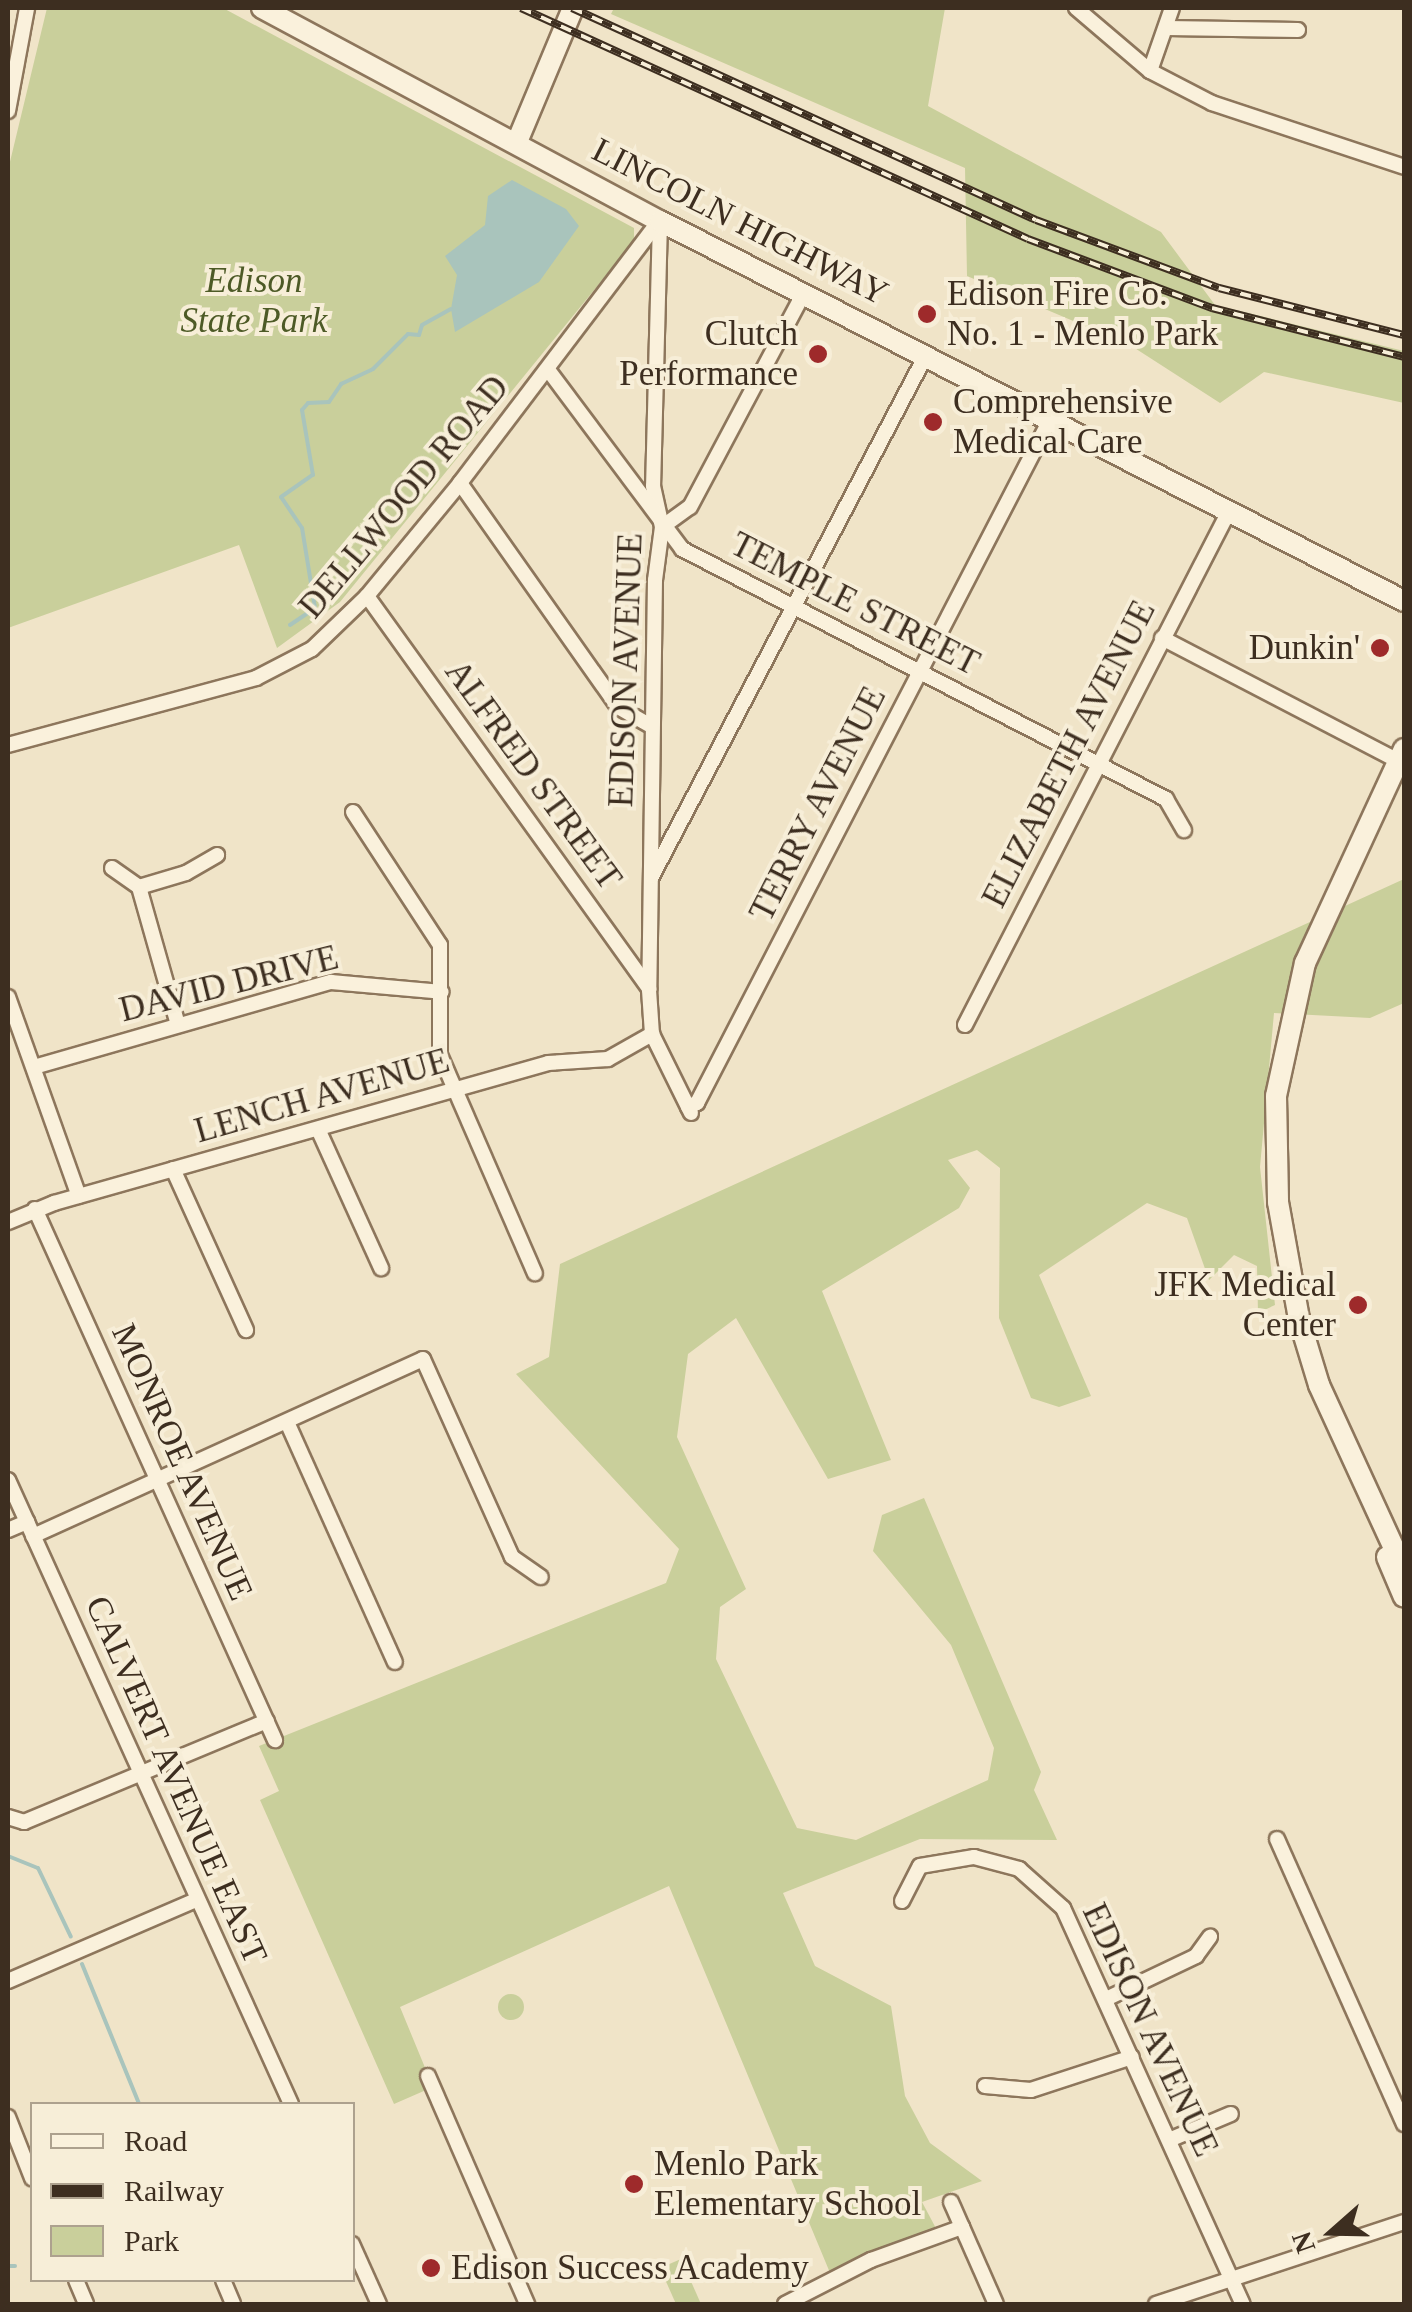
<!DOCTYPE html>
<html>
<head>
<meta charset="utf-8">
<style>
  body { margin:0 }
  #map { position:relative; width:1412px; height:2312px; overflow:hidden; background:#f0e4c8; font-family:Georgia,serif }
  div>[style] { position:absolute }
  .green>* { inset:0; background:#c9cf9b }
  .round { border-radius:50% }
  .water>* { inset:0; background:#a9c4bc }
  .stream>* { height:4px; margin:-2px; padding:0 2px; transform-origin:2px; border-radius:2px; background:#a9c4bc }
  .roads { filter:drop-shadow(2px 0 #8d765c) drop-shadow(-2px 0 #8d765c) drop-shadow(0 2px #8d765c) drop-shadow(0 -2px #8d765c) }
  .street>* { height:14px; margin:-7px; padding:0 7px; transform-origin:7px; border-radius:7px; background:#faf1dc }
  .secondary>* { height:20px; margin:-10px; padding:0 10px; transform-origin:10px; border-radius:10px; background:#faf1dc }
  .rail>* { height:8px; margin-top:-4px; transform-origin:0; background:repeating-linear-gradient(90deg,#f7eed8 0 11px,#3d2e20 0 22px); box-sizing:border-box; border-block:2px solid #3d2e20 }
  .dots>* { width:28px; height:28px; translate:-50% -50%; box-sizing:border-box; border:5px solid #f7eed8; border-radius:50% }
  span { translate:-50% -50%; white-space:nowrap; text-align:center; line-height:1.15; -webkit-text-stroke:8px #f7eed8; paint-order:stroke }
  .street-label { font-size:35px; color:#3d2e20 }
  .park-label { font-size:35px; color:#4d5a26; font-style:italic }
  .poi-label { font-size:35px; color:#3d2e20 }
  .left { translate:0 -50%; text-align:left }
  .right { translate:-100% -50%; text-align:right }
  .frame { position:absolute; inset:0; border:10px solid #3d2e20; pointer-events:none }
  .legend { position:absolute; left:30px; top:2102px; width:325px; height:180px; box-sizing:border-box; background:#f7eed8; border:2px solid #ada18e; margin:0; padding:12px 18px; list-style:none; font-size:30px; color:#3d2e20 }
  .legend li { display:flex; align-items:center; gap:20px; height:50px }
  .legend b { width:50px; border:2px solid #ada18e }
  .north { position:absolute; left:1282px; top:2182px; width:100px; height:100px; -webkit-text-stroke:8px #f7eed8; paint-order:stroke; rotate:250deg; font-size:28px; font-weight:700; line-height:40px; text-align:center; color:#3d2e20 }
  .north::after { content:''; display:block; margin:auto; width:35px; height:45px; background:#3d2e20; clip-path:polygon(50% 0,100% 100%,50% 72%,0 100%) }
</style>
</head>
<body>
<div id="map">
  <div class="green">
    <i style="clip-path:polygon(47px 8px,223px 8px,634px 228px,634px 241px,340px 602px,277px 648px,239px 545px,8px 628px,8px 170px)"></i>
    <i style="clip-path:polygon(614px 8px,945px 8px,928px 106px,1161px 232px,1215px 305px,1404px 351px,1404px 403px,1264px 372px,1220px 403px,1130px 345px,967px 276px,965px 168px,611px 14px)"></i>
    <i style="clip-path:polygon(1404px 879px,1404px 1003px,1370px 1018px,1274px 1013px,1260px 1167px,1275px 1305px,1258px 1313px,1257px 1266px,1234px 1255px,1209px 1280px,1187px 1218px,1147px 1203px,1039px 1275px,1091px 1396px,1059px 1407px,1031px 1398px,999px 1318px,1000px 1168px,977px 1150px,948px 1160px,970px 1188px,959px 1208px,822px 1291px,891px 1460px,828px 1479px,736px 1318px,688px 1354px,677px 1437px,746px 1589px,720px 1607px,716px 1659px,797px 1828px,856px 1840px,988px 1780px,994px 1748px,951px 1645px,873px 1551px,882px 1515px,924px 1498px,1041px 1772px,1034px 1790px,1057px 1840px,920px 1839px,783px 1893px,815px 1966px,891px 2006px,905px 2096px,930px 2143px,982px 2181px,922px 2202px,939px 2234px,833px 2280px,669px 1886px,400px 2007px,433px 2087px,394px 2104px,260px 1800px,279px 1791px,259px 1746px,666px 1583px,679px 1549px,516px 1374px,549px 1357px,560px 1264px)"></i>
    <i class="round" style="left:498px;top:1994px;width:26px;height:26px"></i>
    <i style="clip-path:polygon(681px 2259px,701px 2304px,676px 2304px,660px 2268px)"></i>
  </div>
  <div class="water">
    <i style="clip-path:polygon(512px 180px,566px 209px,579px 226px,539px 282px,455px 332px,451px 309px,457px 275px,445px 256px,485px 225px,488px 196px)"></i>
  </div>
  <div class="stream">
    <i style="left:290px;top:625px;width:30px;rotate:-34deg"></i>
    <i style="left:315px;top:608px;width:81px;rotate:-99.2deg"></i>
    <i style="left:302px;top:528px;width:37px;rotate:-124deg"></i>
    <i style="left:281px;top:497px;width:39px;rotate:-35deg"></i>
    <i style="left:313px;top:475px;width:66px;rotate:-99.6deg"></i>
    <i style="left:302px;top:410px;width:9px;rotate:-49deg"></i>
    <i style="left:308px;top:403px;width:21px;rotate:-3deg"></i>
    <i style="left:329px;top:402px;width:22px;rotate:-56deg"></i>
    <i style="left:341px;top:384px;width:35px;rotate:-25deg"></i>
    <i style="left:373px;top:369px;width:49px;rotate:-45deg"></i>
    <i style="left:408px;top:334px;width:11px;rotate:5deg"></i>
    <i style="left:419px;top:335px;width:10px;rotate:-73deg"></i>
    <i style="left:422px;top:325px;width:33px;rotate:-29deg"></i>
    <i style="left:8px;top:1856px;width:32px;rotate:22deg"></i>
    <i style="left:38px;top:1868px;width:76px;rotate:64.4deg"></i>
    <i style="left:82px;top:1964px;width:151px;rotate:67.8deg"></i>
    <i style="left:8px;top:2266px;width:7px"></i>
  </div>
  <div class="roads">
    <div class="street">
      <i style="left:1076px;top:8px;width:97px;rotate:40.4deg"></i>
      <i style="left:1150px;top:71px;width:70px;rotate:27.3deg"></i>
      <i style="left:1212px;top:103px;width:202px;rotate:18.4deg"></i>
      <i style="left:1167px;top:28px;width:131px;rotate:0.9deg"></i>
      <i style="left:1150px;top:71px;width:67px;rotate:-70.8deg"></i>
      <i style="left:8px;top:111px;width:105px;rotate:-79.5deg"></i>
      <i style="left:660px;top:221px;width:265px;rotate:91.5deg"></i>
      <i style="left:653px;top:486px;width:42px;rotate:77.6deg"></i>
      <i style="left:662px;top:527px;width:53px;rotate:97.5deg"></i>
      <i style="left:655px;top:580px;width:410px;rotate:90.8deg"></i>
      <i style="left:649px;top:990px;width:44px;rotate:86.1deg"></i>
      <i style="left:652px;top:1034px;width:88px;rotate:63.7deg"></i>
      <i style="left:549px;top:371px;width:222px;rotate:53.2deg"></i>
      <i style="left:682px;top:549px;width:545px;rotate:27.32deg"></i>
      <i style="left:1166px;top:799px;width:36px;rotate:60deg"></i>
      <i style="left:460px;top:483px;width:274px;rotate:54.8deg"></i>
      <i style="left:618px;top:707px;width:38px;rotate:30deg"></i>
      <i style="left:662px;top:527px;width:34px;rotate:-36deg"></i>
      <i style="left:690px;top:507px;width:242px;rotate:-62deg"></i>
      <i style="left:367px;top:596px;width:484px;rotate:54.3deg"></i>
      <i style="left:1162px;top:638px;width:266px;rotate:27.5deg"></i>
      <i style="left:8px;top:745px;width:257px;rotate:-15.1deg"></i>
      <i style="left:256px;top:678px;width:63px;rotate:-27.4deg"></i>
      <i style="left:312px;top:649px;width:76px;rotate:-43.9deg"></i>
      <i style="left:367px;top:596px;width:146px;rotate:-50.5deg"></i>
      <i style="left:460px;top:483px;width:329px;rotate:-52.8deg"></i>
      <i style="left:353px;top:812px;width:159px;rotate:56.8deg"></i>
      <i style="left:440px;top:945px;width:110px;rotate:90deg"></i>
      <i style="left:440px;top:1055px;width:238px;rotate:66.5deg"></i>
      <i style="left:112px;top:868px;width:33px;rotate:35deg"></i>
      <i style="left:139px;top:887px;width:143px;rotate:74.2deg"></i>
      <i style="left:652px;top:876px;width:589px;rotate:-62.26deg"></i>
      <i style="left:139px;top:887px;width:49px;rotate:-16.6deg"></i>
      <i style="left:186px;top:873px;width:36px;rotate:-30deg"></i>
      <i style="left:8px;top:997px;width:211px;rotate:70.4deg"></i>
      <i style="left:965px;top:1025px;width:578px;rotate:-62.81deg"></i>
      <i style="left:34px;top:1067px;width:309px;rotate:-16deg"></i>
      <i style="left:331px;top:982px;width:111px;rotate:5.1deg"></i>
      <i style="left:688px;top:1107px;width:10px;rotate:-24deg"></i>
      <i style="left:697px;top:1103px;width:771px;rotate:-62.67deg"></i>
      <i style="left:318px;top:1129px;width:153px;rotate:65.6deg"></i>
      <i style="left:173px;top:1169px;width:177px;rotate:65.6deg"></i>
      <i style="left:35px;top:1209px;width:583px;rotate:65.68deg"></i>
      <i style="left:8px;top:1222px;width:50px;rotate:-22.4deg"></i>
      <i style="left:54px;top:1203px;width:513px;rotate:-15.82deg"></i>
      <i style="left:548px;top:1063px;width:60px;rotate:-3.8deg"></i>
      <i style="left:608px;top:1059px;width:51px;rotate:-29.6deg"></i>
      <i style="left:287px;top:1422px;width:263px;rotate:65.8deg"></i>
      <i style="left:8px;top:1480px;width:685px;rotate:65.6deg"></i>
      <i style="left:8px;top:1530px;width:21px;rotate:-23deg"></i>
      <i style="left:33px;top:1536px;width:428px;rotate:-24.4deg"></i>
      <i style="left:423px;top:1359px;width:217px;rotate:65.8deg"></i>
      <i style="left:512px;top:1557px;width:35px;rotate:35deg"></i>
      <i style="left:8px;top:1817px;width:17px;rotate:17deg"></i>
      <i style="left:24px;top:1822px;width:263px;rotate:-22.6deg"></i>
      <i style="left:1277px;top:1839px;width:312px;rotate:66deg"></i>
      <i style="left:902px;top:1901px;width:39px;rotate:-63deg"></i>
      <i style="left:920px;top:1866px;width:55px;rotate:-9.5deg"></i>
      <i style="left:974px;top:1857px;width:47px;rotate:14.9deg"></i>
      <i style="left:1019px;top:1869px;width:59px;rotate:41.6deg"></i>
      <i style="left:1063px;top:1908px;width:435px;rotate:65.6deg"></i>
      <i style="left:8px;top:1981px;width:205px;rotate:-23.3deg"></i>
      <i style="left:1106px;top:1999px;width:100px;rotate:-25.5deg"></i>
      <i style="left:1196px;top:1956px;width:24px;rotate:-54deg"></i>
      <i style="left:428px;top:2076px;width:249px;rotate:66.5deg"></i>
      <i style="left:985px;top:2086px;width:46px;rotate:5deg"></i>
      <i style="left:1031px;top:2090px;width:106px;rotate:-18.1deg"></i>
      <i style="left:8px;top:2117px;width:66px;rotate:68.5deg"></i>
      <i style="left:1169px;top:2140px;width:67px;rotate:-22.8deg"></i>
      <i style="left:951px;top:2202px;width:111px;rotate:66.2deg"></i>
      <i style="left:352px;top:2244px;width:66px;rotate:65.8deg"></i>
      <i style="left:76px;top:2280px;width:26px;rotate:67deg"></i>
      <i style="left:223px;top:2280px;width:26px;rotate:67deg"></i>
      <i style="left:785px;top:2304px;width:97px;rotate:-27.1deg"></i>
      <i style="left:871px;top:2260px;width:97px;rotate:-19.9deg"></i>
      <i style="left:1156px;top:2304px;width:261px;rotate:-18.3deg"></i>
    </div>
    <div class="secondary">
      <i style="left:262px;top:8px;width:451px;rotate:28.2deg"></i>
      <i style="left:660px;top:221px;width:835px;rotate:27.06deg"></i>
      <i style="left:517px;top:142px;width:145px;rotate:-67.3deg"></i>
      <i style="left:1404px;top:749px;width:236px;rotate:114.8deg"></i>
      <i style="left:1305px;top:963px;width:136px;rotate:102.3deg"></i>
      <i style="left:1276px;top:1096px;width:106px;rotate:88.9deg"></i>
      <i style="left:1278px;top:1202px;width:119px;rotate:79.8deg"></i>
      <i style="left:1299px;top:1319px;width:69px;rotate:73.1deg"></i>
      <i style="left:1319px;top:1385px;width:204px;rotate:65.3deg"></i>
      <i style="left:1387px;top:1557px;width:43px;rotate:67deg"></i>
    </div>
  </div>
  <div class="rail">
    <i style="left:521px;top:8px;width:557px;rotate:24.5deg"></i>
    <i style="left:1028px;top:239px;width:197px;rotate:20.6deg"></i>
    <i style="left:1212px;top:308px;width:198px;rotate:14.3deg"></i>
    <i style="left:572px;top:8px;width:510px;rotate:24.56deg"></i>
    <i style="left:1036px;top:220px;width:195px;rotate:20.4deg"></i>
    <i style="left:1219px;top:288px;width:191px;rotate:14.3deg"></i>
  </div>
  <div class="dots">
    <i style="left:927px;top:314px;background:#9e2a2b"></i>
    <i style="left:818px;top:354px;background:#9e2a2b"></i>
    <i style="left:933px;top:422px;background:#9e2a2b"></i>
    <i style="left:1380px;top:648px;background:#9e2a2b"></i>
    <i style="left:1358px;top:1305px;background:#9e2a2b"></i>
    <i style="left:634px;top:2184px;background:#9e2a2b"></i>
    <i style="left:431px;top:2268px;background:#9e2a2b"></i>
  </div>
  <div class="street-label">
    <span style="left:740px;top:222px;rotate:27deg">LINCOLN HIGHWAY</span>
    <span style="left:404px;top:497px;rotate:-50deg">DELLWOOD ROAD</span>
    <span style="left:855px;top:604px;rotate:27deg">TEMPLE STREET</span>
    <span style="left:626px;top:670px;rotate:-88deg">EDISON AVENUE</span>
    <span style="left:1069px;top:754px;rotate:-63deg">ELIZABETH AVENUE</span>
    <span style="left:533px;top:775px;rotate:54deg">ALFRED STREET</span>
    <span style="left:818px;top:804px;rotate:-63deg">TERRY AVENUE</span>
    <span style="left:229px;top:984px;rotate:-14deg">DAVID DRIVE</span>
    <span style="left:322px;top:1096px;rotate:-16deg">LENCH AVENUE</span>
    <span style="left:182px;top:1462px;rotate:66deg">MONROE AVENUE</span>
    <span style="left:176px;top:1780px;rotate:66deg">CALVERT AVENUE EAST</span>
    <span style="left:1150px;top:2030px;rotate:65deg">EDISON AVENUE</span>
  </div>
  <div class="park-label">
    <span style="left:254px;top:301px">Edison<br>State Park</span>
  </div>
  <div class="poi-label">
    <span class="left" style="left:947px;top:314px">Edison Fire Co.<br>No. 1 - Menlo Park</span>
    <span class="right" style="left:798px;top:354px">Clutch<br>Performance</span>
    <span class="left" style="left:953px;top:422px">Comprehensive<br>Medical Care</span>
    <span class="right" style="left:1360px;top:648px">Dunkin'</span>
    <span class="right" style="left:1336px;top:1305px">JFK Medical<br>Center</span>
    <span class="left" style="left:654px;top:2184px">Menlo Park<br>Elementary School</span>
    <span class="left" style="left:451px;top:2268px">Edison Success Academy</span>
  </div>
  <div class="frame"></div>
  <ul class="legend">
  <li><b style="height:12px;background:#faf1dc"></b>Road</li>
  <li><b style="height:12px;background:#3d2e20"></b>Railway</li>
  <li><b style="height:28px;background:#c9cf9b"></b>Park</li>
  </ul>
  <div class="north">N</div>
</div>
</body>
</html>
